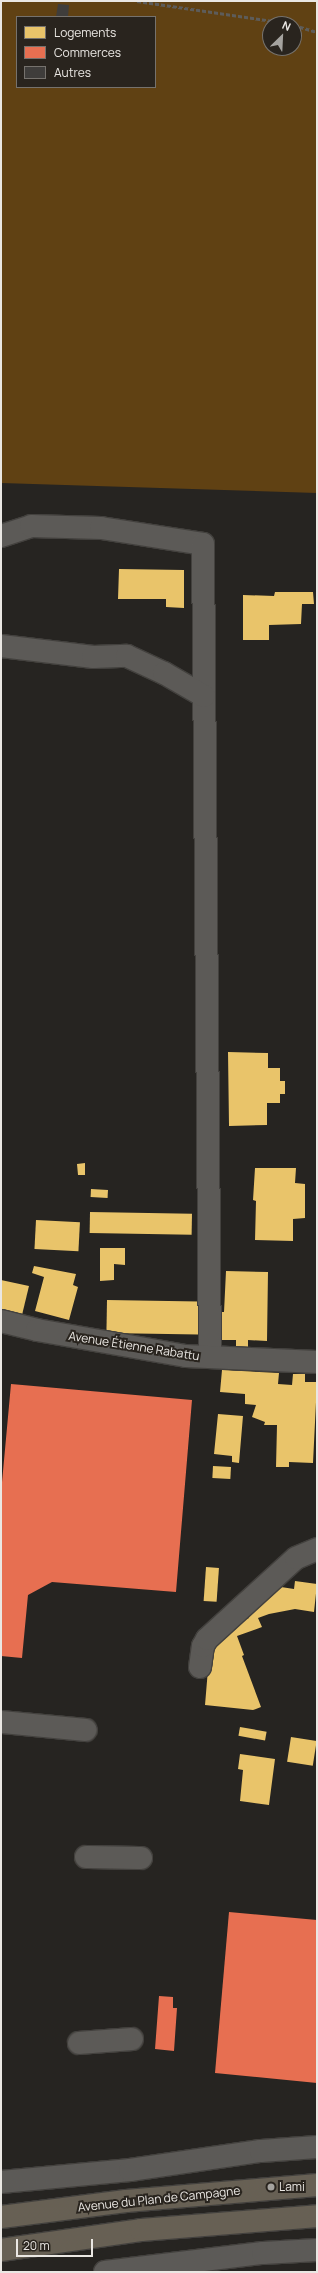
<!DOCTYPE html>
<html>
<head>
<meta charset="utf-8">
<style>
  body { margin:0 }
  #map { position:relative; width:318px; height:2273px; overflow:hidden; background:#262421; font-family:Manrope,sans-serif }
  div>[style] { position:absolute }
  .forest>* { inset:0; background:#604113 }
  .homes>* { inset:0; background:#e9c46a; transform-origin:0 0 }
  .shops>* { inset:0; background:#e76f51 }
  .building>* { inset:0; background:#3f3d3b }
  .path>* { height:2.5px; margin-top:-1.25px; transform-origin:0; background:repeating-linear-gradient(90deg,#5d5c5a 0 4px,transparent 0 6px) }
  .roads { filter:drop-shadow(1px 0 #43413e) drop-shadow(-1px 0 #43413e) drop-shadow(0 1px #43413e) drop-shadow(0 -1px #43413e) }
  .minor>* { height:22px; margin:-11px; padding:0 11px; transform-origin:11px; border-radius:11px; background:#5c5a57 }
  .major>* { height:22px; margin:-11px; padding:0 11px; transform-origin:11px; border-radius:11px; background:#676054 }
  .dots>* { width:11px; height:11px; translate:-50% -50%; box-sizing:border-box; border:2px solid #29241e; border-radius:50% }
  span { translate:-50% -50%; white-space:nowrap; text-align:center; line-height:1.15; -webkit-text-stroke:4px #29241e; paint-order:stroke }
  .street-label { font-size:12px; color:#eae7e3 }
  .poi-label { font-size:12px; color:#eae7e3 }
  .left { translate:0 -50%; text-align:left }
  .frame { position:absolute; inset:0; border:2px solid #eae7e3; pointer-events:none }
  .legend { position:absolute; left:16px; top:16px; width:140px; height:72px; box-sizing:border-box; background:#29241e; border:1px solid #76726d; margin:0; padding:5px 7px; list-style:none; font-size:12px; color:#eae7e3 }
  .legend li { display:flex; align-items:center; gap:8px; height:20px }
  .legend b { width:20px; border:1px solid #76726d }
  .north { position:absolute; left:262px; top:16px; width:40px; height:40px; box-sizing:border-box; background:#29241e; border:1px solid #76726d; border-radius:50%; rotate:24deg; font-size:11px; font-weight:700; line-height:16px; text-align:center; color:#eae7e3 }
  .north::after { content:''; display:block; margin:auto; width:14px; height:18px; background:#a5a39f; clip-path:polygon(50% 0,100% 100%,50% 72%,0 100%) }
  .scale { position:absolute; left:16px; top:2239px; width:77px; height:18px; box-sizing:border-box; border:2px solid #eae7e3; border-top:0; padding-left:5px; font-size:12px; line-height:14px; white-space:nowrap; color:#eae7e3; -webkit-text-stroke:3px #29241e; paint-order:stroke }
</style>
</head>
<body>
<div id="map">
  <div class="forest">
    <i style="clip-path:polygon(evenodd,1px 1px,317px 1px,317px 493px,1px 483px,1px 1px,17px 17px,155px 17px,155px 87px,17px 87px,17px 17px,1px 1px,270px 24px,294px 24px,294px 48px,270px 48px,270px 24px)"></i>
  </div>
  <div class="homes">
    <i style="clip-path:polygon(119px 569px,184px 570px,184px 608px,166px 607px,166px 599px,118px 599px)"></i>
    <i style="clip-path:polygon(275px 592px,313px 592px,314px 604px,302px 604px,301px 624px,269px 625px,269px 640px,243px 640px,243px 595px,274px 596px)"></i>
    <i style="clip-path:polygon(228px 1052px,268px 1053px,268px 1068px,280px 1068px,280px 1081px,285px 1081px,285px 1094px,280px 1094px,280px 1103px,267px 1103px,267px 1125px,229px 1126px)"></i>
    <i style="clip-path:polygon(85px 1163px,85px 1175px,78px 1175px,77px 1164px)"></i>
    <i style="clip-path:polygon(255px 1168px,296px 1168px,295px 1183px,305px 1184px,305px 1218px,293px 1219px,293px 1241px,255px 1240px,256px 1201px,253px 1200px)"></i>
    <i style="left:91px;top:1189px;width:17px;height:8px;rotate:3deg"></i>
    <i style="left:90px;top:1212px;width:102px;height:21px;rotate:1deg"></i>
    <i style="left:36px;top:1220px;width:44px;height:29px;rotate:3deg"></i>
    <i style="clip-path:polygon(100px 1248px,125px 1248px,125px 1265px,114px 1264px,114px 1280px,100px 1281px)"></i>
    <i style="clip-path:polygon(34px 1266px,76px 1274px,73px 1285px,78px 1287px,69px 1320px,35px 1311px,44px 1277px,32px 1273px)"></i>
    <i style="clip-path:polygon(226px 1271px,268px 1272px,267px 1341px,248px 1340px,248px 1355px,236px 1354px,236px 1340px,218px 1340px,218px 1312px,224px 1312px)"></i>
    <i style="clip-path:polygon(1px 1280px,29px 1286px,22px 1315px,1px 1309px)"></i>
    <i style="left:107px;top:1300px;width:92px;height:33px;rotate:1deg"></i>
    <i style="clip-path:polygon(222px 1370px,279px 1373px,278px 1384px,292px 1385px,293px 1374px,305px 1374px,305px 1382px,317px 1382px,313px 1463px,289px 1462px,289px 1467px,276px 1467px,277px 1425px,264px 1425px,265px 1422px,252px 1417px,256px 1405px,245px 1404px,245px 1394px,220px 1392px)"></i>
    <i style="clip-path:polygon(218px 1414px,243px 1416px,239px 1463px,232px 1462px,232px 1456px,214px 1454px)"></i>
    <i style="left:213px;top:1466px;width:18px;height:12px;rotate:3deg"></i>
    <i style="left:206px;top:1567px;width:13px;height:34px;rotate:4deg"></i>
    <i style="clip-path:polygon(295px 1581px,317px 1584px,314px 1612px,295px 1609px,269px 1614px,258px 1618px,262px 1627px,237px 1636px,244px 1655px,242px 1656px,261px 1707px,253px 1710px,205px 1705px,210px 1645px,239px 1622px,249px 1618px,246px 1613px,281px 1587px,294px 1589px)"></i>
    <i style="left:240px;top:1727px;width:27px;height:9px;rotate:10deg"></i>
    <i style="left:291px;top:1737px;width:26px;height:25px;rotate:9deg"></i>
    <i style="clip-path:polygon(240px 1754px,275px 1759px,269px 1805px,240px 1801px,243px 1770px,238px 1769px)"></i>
  </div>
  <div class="shops">
    <i style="clip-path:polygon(11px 1384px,192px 1400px,176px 1592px,52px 1582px,28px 1595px,22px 1658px,1px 1656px,1px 1493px)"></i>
    <i style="clip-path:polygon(229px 1912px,317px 1920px,317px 2083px,215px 2073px)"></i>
    <i style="clip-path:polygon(159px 1996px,173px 1997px,173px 2008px,177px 2008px,174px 2051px,155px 2049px)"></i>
  </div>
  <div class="building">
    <i style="clip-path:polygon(58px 4px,69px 5px,68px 17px,56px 17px)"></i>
  </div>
  <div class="path">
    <i style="left:137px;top:1px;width:158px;rotate:8.4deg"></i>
    <i style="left:294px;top:25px;width:24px;rotate:17deg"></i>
  </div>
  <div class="roads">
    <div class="minor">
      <i style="left:1px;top:536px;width:32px;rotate:-18deg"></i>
      <i style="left:31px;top:526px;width:70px;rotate:1.6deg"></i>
      <i style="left:101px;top:528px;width:103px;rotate:8.9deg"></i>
      <i style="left:203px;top:544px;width:813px;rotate:89.51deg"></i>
      <i style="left:1px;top:646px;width:93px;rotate:6.8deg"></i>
      <i style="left:93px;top:657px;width:34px;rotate:-2deg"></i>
      <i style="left:127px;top:656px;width:41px;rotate:24.7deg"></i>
      <i style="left:164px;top:673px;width:46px;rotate:29.9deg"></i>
      <i style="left:1px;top:1321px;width:37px;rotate:14deg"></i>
      <i style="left:37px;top:1330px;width:151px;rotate:9.9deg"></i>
      <i style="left:186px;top:1356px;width:131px;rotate:2.6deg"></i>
      <i style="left:200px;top:1667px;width:21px;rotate:-82deg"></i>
      <i style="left:203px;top:1646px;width:8px;rotate:-60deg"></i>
      <i style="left:207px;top:1639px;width:120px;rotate:-42.3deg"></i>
      <i style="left:296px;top:1558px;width:23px;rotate:-23deg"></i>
      <i style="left:1px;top:1722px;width:85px;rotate:5.4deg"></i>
      <i style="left:86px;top:1857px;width:55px;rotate:1deg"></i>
      <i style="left:79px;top:2043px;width:53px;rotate:-4.3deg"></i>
      <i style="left:1px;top:2182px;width:130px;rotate:-5.3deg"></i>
      <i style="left:130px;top:2170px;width:132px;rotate:-8.3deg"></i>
      <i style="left:261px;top:2151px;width:56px;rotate:-4.1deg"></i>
      <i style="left:105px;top:2272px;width:159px;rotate:-6.9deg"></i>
      <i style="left:263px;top:2253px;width:54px;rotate:-3.2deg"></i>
    </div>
    <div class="major">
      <i style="left:1px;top:2217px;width:126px;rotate:-7.3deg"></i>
      <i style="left:126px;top:2201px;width:192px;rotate:-4.8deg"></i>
      <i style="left:1px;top:2250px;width:141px;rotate:-8.1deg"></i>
      <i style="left:141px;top:2230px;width:177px;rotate:-4.5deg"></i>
    </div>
  </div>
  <div class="dots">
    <i style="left:271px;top:2187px;background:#a5a39f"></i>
  </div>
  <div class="street-label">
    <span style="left:134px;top:1346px;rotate:9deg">Avenue Étienne Rabattu</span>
    <span style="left:159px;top:2199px;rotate:-6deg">Avenue du Plan de Campagne</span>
  </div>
  <div class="poi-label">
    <span class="left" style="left:279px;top:2187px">Lami</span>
  </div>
  <div class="frame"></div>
  <ul class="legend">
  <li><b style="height:11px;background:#e9c46a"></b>Logements</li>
  <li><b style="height:11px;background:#e76f51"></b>Commerces</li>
  <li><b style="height:11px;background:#3f3d3b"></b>Autres</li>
  </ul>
  <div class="north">N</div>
  <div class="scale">20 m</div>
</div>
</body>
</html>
